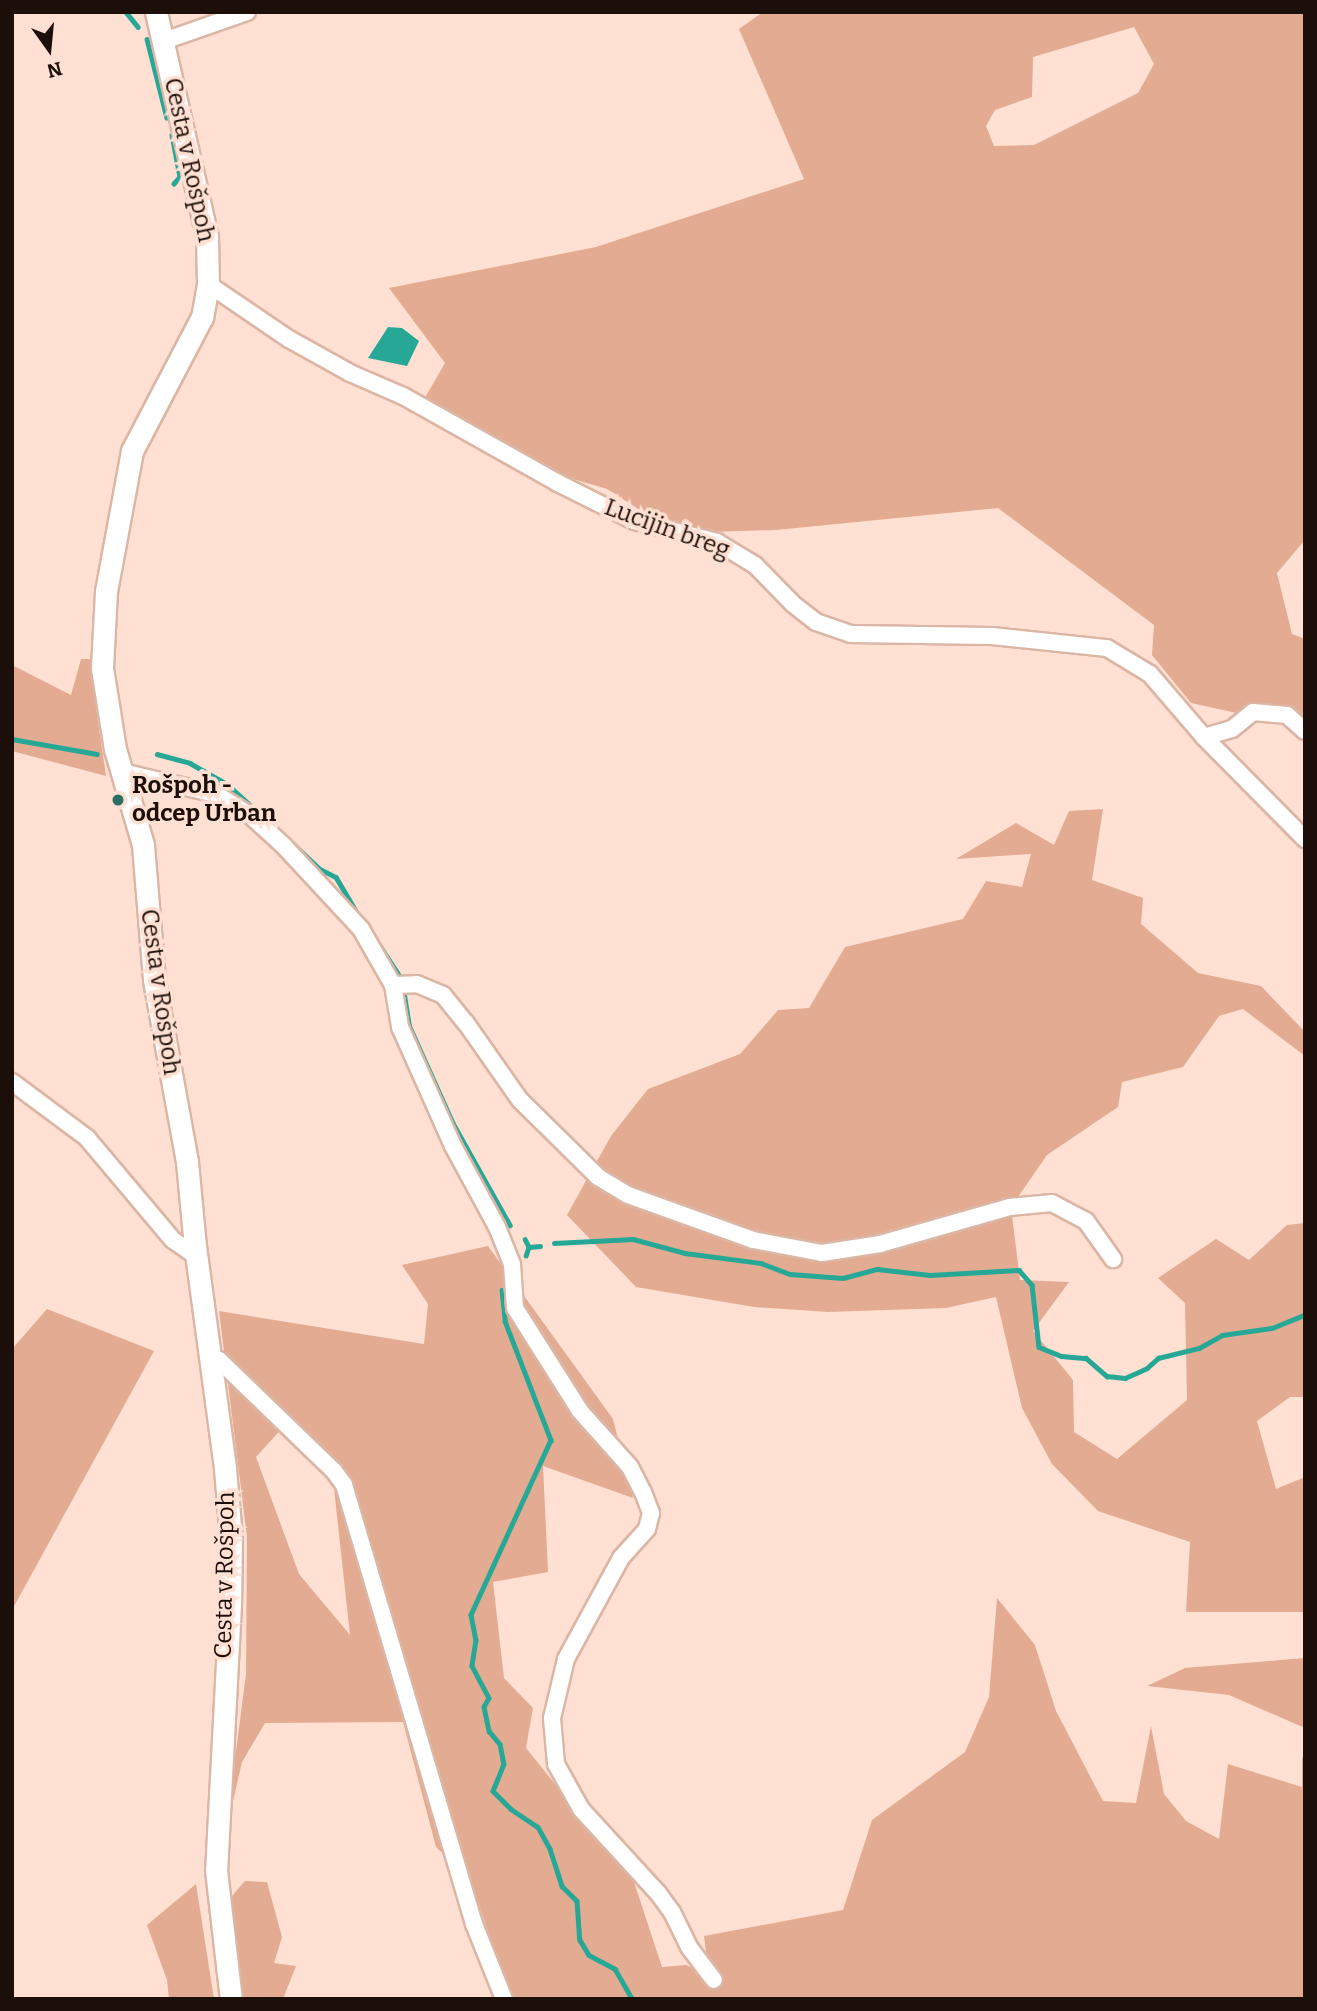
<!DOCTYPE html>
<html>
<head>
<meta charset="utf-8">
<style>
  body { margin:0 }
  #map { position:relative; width:1317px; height:2011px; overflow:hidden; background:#ffe0d2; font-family:Bitter,serif }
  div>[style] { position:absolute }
  .green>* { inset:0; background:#e3ac92 }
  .water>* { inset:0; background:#27a896 }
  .stream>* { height:4.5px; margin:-2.25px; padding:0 2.25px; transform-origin:2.25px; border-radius:2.25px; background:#27a896 }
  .roads { filter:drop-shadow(2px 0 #dbb6a5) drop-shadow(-2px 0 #dbb6a5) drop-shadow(0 2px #dbb6a5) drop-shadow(0 -2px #dbb6a5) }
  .minor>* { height:16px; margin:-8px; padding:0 8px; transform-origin:8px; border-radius:8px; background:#fff }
  .tertiary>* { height:21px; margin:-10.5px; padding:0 10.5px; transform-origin:10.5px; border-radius:10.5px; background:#fff }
  .dots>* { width:19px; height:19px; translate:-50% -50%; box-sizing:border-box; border:4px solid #ffe0d2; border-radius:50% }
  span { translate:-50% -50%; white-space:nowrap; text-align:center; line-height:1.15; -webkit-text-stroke:7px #ffe0d2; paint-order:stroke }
  .street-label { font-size:24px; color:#1c0f09 }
  .poi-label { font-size:24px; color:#1c0f09; font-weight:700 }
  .left { translate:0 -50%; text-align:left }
  .frame { position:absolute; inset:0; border:14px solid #1c0f09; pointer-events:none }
  .north { position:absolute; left:14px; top:14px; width:70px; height:70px; -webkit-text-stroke:5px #ffe0d2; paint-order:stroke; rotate:165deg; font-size:19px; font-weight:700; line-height:28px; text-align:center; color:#1c0f09 }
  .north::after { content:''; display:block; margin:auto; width:24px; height:32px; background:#1c0f09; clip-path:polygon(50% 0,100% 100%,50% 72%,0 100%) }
</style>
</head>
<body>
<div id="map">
  <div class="green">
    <i style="clip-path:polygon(evenodd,763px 12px,1305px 12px,1305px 540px,1277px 573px,1292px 634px,1305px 639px,1305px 728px,1191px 703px,1152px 655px,1154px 625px,998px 508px,776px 530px,676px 533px,607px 489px,553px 473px,423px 401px,445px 363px,389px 288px,596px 247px,804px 179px,739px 29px,763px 12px,1134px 27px,1154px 64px,1138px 93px,1034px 145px,994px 146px,986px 126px,995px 110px,1032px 97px,1033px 57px,1134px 27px)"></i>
    <i style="clip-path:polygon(81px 659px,95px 659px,96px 708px,106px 776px,12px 751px,12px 665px,71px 695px)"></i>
    <i style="clip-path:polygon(1103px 809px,1092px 880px,1143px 898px,1141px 924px,1198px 973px,1261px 986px,1305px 1032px,1305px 1056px,1243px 1009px,1219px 1016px,1183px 1067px,1122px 1082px,1118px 1107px,1047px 1155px,1011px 1207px,1020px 1280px,1069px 1282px,1033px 1331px,1073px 1380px,1074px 1432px,1117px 1459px,1187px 1400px,1185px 1303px,1158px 1278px,1216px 1239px,1249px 1260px,1287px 1225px,1305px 1223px,1305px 1397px,1290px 1397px,1257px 1421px,1276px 1489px,1305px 1477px,1305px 1612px,1186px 1612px,1190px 1542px,1098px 1511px,1052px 1464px,1022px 1408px,996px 1297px,946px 1308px,828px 1312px,754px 1307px,636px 1287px,567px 1215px,611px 1136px,648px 1089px,740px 1054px,778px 1010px,809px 1008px,845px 947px,963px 919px,986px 881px,1022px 887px,1031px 854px,956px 859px,1016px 823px,1054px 845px,1069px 811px)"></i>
    <i style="clip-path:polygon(evenodd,488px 1246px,613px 1419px,633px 1498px,543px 1466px,548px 1572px,493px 1582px,504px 1678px,533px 1708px,526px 1748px,634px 1882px,662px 1967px,686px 1965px,709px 1975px,704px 1936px,843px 1910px,872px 1820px,965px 1752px,989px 1697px,997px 1598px,1035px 1645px,1056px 1711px,1103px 1801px,1136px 1803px,1151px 1726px,1164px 1794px,1186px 1821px,1219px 1839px,1228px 1764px,1302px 1787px,1302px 1758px,1305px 1756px,1305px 1999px,511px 1999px,470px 1878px,436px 1847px,403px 1722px,265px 1723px,242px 1762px,225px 1836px,246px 1674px,247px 1537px,219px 1311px,424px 1344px,428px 1304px,402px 1265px,488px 1246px,285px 1425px,331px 1461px,350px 1635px,299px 1574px,256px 1457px,285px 1425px)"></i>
    <i style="clip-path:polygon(47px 1309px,154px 1351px,12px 1610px,12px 1349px)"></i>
    <i style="clip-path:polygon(1305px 1658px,1305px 1728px,1229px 1695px,1147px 1686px,1185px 1668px)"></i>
    <i style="clip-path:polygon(245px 1881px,267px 1882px,282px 1937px,274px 1963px,296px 1966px,283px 1999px,236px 1999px,226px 1903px)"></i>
    <i style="clip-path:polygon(196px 1884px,214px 1999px,169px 1999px,167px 1980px,147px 1925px)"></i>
  </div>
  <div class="water">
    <i style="clip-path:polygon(388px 327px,402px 328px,419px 341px,407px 366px,368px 358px)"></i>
  </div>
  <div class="stream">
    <i style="left:126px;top:12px;width:19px;rotate:51deg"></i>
    <i style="left:147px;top:39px;width:81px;rotate:75.8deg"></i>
    <i style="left:172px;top:135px;width:43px;rotate:79.2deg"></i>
    <i style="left:180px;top:177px;width:9px;rotate:131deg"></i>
    <i style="left:12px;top:739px;width:86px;rotate:10deg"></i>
    <i style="left:157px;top:754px;width:34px;rotate:15deg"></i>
    <i style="left:190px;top:763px;width:43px;rotate:29.6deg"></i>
    <i style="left:227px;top:784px;width:43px;rotate:42.2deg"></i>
    <i style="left:289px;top:840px;width:42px;rotate:43.1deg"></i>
    <i style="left:320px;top:869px;width:18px;rotate:27deg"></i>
    <i style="left:336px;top:877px;width:45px;rotate:59.5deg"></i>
    <i style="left:371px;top:932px;width:55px;rotate:56.9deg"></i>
    <i style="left:404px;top:992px;width:33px;rotate:81deg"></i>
    <i style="left:409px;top:1025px;width:107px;rotate:65.8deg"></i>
    <i style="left:453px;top:1123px;width:117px;rotate:60.8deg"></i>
    <i style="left:525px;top:1239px;width:9px;rotate:63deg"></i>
    <i style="left:529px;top:1247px;width:9px;rotate:108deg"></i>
    <i style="left:554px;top:1243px;width:79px;rotate:-2.9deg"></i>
    <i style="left:633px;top:1239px;width:54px;rotate:15.1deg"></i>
    <i style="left:685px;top:1253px;width:77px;rotate:7.5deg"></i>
    <i style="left:761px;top:1263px;width:31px;rotate:21deg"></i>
    <i style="left:790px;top:1274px;width:53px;rotate:4.3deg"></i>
    <i style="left:843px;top:1278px;width:35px;rotate:-15deg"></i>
    <i style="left:877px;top:1269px;width:53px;rotate:6.5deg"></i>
    <i style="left:930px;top:1275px;width:89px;rotate:-3.2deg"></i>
    <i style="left:1019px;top:1270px;width:20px;rotate:49deg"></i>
    <i style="left:1032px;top:1285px;width:62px;rotate:83.6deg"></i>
    <i style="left:1039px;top:1347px;width:24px;rotate:22deg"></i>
    <i style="left:1061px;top:1356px;width:25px;rotate:5deg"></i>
    <i style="left:1086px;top:1358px;width:28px;rotate:41deg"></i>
    <i style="left:1107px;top:1376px;width:18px;rotate:6deg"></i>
    <i style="left:1125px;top:1378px;width:24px;rotate:-24deg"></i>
    <i style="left:1147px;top:1368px;width:15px;rotate:-42deg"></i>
    <i style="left:1158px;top:1358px;width:42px;rotate:-13.7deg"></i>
    <i style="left:1199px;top:1348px;width:26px;rotate:-29deg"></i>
    <i style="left:1222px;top:1335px;width:50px;rotate:-8deg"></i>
    <i style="left:1272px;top:1328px;width:35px;rotate:-22deg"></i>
    <i style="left:529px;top:1247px;width:11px;rotate:-5deg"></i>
    <i style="left:502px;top:1290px;width:31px;rotate:84deg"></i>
    <i style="left:505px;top:1321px;width:128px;rotate:68.9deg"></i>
    <i style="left:551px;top:1440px;width:192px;rotate:114.6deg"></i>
    <i style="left:471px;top:1615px;width:25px;rotate:79deg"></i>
    <i style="left:476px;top:1640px;width:26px;rotate:99deg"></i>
    <i style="left:472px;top:1666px;width:36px;rotate:62deg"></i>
    <i style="left:489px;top:1698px;width:10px;rotate:119deg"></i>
    <i style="left:484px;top:1707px;width:25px;rotate:78deg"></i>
    <i style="left:489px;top:1731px;width:17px;rotate:50deg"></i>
    <i style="left:500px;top:1744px;width:20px;rotate:79deg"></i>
    <i style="left:504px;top:1764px;width:29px;rotate:112deg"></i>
    <i style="left:493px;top:1791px;width:25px;rotate:45deg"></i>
    <i style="left:511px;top:1809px;width:32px;rotate:34deg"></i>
    <i style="left:538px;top:1827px;width:25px;rotate:61deg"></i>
    <i style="left:550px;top:1849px;width:39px;rotate:72deg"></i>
    <i style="left:562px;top:1886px;width:21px;rotate:45deg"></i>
    <i style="left:577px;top:1901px;width:39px;rotate:86deg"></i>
    <i style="left:580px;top:1940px;width:17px;rotate:59deg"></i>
    <i style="left:589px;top:1955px;width:30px;rotate:28deg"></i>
    <i style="left:615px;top:1969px;width:34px;rotate:60deg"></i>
  </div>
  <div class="roads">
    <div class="minor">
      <i style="left:164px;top:41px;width:88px;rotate:-19.3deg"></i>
      <i style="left:208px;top:284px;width:98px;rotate:34.2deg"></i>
      <i style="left:289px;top:339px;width:70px;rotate:29.1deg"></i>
      <i style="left:350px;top:373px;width:58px;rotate:23.5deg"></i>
      <i style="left:403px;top:396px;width:176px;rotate:29.3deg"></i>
      <i style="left:556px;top:482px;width:87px;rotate:26.6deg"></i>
      <i style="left:634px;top:521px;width:86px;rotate:14.2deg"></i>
      <i style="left:717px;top:542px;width:44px;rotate:31.2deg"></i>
      <i style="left:755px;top:565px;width:54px;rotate:45.7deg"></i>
      <i style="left:793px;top:604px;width:29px;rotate:38deg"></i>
      <i style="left:816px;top:622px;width:36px;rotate:19deg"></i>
      <i style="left:850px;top:634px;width:142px;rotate:0.8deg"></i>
      <i style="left:992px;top:636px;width:116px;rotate:6deg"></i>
      <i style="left:1107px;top:648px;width:50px;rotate:31.2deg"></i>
      <i style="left:1150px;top:674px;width:83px;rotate:49.4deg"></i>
      <i style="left:1204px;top:737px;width:144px;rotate:45.3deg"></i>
      <i style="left:1204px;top:737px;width:29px;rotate:-16deg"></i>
      <i style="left:1232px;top:729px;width:27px;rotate:-39deg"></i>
      <i style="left:1253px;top:712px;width:34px;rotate:5deg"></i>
      <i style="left:1287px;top:715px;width:24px;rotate:42deg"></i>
      <i style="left:122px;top:772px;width:97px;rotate:13.2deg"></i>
      <i style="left:216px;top:794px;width:40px;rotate:32deg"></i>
      <i style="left:250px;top:815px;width:45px;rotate:42.3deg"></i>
      <i style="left:283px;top:845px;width:115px;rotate:47.1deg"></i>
      <i style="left:361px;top:929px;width:64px;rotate:60.3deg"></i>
      <i style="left:393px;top:985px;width:43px;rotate:80.5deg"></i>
      <i style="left:400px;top:1027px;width:130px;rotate:66deg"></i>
      <i style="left:453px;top:1146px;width:92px;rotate:61.5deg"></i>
      <i style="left:497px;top:1227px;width:40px;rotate:68deg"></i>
      <i style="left:512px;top:1264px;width:44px;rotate:86.1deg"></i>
      <i style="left:515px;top:1308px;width:122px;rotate:57.7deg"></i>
      <i style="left:580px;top:1411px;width:75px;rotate:48.2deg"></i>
      <i style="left:630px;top:1467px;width:28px;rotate:63deg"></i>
      <i style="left:643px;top:1492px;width:22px;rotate:69deg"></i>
      <i style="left:651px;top:1513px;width:16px;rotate:104deg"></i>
      <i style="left:647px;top:1529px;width:39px;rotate:132deg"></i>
      <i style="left:621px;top:1558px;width:115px;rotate:118.6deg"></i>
      <i style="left:566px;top:1659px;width:61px;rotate:103.3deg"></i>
      <i style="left:552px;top:1718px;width:46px;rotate:85deg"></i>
      <i style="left:556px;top:1764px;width:51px;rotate:60.9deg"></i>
      <i style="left:581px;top:1809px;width:114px;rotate:47.5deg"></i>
      <i style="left:658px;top:1893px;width:24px;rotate:54deg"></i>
      <i style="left:672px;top:1912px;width:39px;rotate:64deg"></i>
      <i style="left:689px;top:1947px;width:41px;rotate:52.9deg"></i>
      <i style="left:393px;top:985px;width:24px;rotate:-2deg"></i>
      <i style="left:417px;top:984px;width:28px;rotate:23deg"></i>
      <i style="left:443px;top:995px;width:36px;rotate:51deg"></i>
      <i style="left:466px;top:1023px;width:94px;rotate:55deg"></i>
      <i style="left:520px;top:1100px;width:110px;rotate:44.6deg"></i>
      <i style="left:598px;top:1177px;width:35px;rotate:31deg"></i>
      <i style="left:628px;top:1195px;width:133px;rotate:19.8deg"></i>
      <i style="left:753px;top:1240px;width:70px;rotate:10.7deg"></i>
      <i style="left:822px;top:1253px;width:59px;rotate:-8.8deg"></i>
      <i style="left:880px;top:1244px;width:135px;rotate:-15.9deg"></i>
      <i style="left:1010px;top:1207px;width:42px;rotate:-5.4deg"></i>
      <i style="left:1052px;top:1203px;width:38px;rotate:28deg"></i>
      <i style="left:1086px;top:1221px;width:47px;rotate:54.6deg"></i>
      <i style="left:12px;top:1082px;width:94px;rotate:36.7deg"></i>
      <i style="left:87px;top:1138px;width:133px;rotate:49.9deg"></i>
      <i style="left:173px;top:1240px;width:28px;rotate:35deg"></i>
      <i style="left:212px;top:1359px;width:7px;rotate:8deg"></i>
      <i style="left:219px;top:1360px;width:160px;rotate:44deg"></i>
      <i style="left:334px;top:1471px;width:17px;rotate:54deg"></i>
      <i style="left:344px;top:1485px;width:458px;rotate:73.5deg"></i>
      <i style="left:474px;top:1924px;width:81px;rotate:68.2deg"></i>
    </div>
    <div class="tertiary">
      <i style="left:156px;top:12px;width:230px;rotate:77.2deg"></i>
      <i style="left:207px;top:236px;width:48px;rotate:88.8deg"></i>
      <i style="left:208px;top:284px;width:34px;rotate:100deg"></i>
      <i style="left:202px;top:317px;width:151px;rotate:117.6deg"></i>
      <i style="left:132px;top:451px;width:142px;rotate:100.5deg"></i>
      <i style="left:106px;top:591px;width:77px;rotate:93deg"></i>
      <i style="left:102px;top:668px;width:82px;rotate:80.9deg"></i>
      <i style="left:115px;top:749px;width:100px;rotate:73.7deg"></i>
      <i style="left:143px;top:845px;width:135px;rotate:85.3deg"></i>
      <i style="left:154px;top:980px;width:185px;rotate:79.7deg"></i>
      <i style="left:187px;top:1162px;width:84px;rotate:84.6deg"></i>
      <i style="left:195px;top:1246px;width:225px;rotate:82.3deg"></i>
      <i style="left:225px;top:1469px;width:68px;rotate:85deg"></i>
      <i style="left:231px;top:1537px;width:68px;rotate:90.8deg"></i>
      <i style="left:230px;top:1605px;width:265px;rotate:93deg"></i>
      <i style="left:216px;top:1870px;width:130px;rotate:83.4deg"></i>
    </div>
  </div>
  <div class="dots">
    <i style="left:118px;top:800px;background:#2a6f64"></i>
  </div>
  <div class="street-label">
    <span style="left:189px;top:160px;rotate:78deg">Cesta v Rošpoh</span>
    <span style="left:667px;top:529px;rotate:20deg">Lucijin breg</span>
    <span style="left:160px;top:992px;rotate:82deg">Cesta v Rošpoh</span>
    <span style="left:225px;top:1575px;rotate:-89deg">Cesta v Rošpoh</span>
  </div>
  <div class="poi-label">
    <span class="left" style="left:132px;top:800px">Rošpoh -<br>odcep Urban</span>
  </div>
  <div class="frame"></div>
  <div class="north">N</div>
</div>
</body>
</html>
